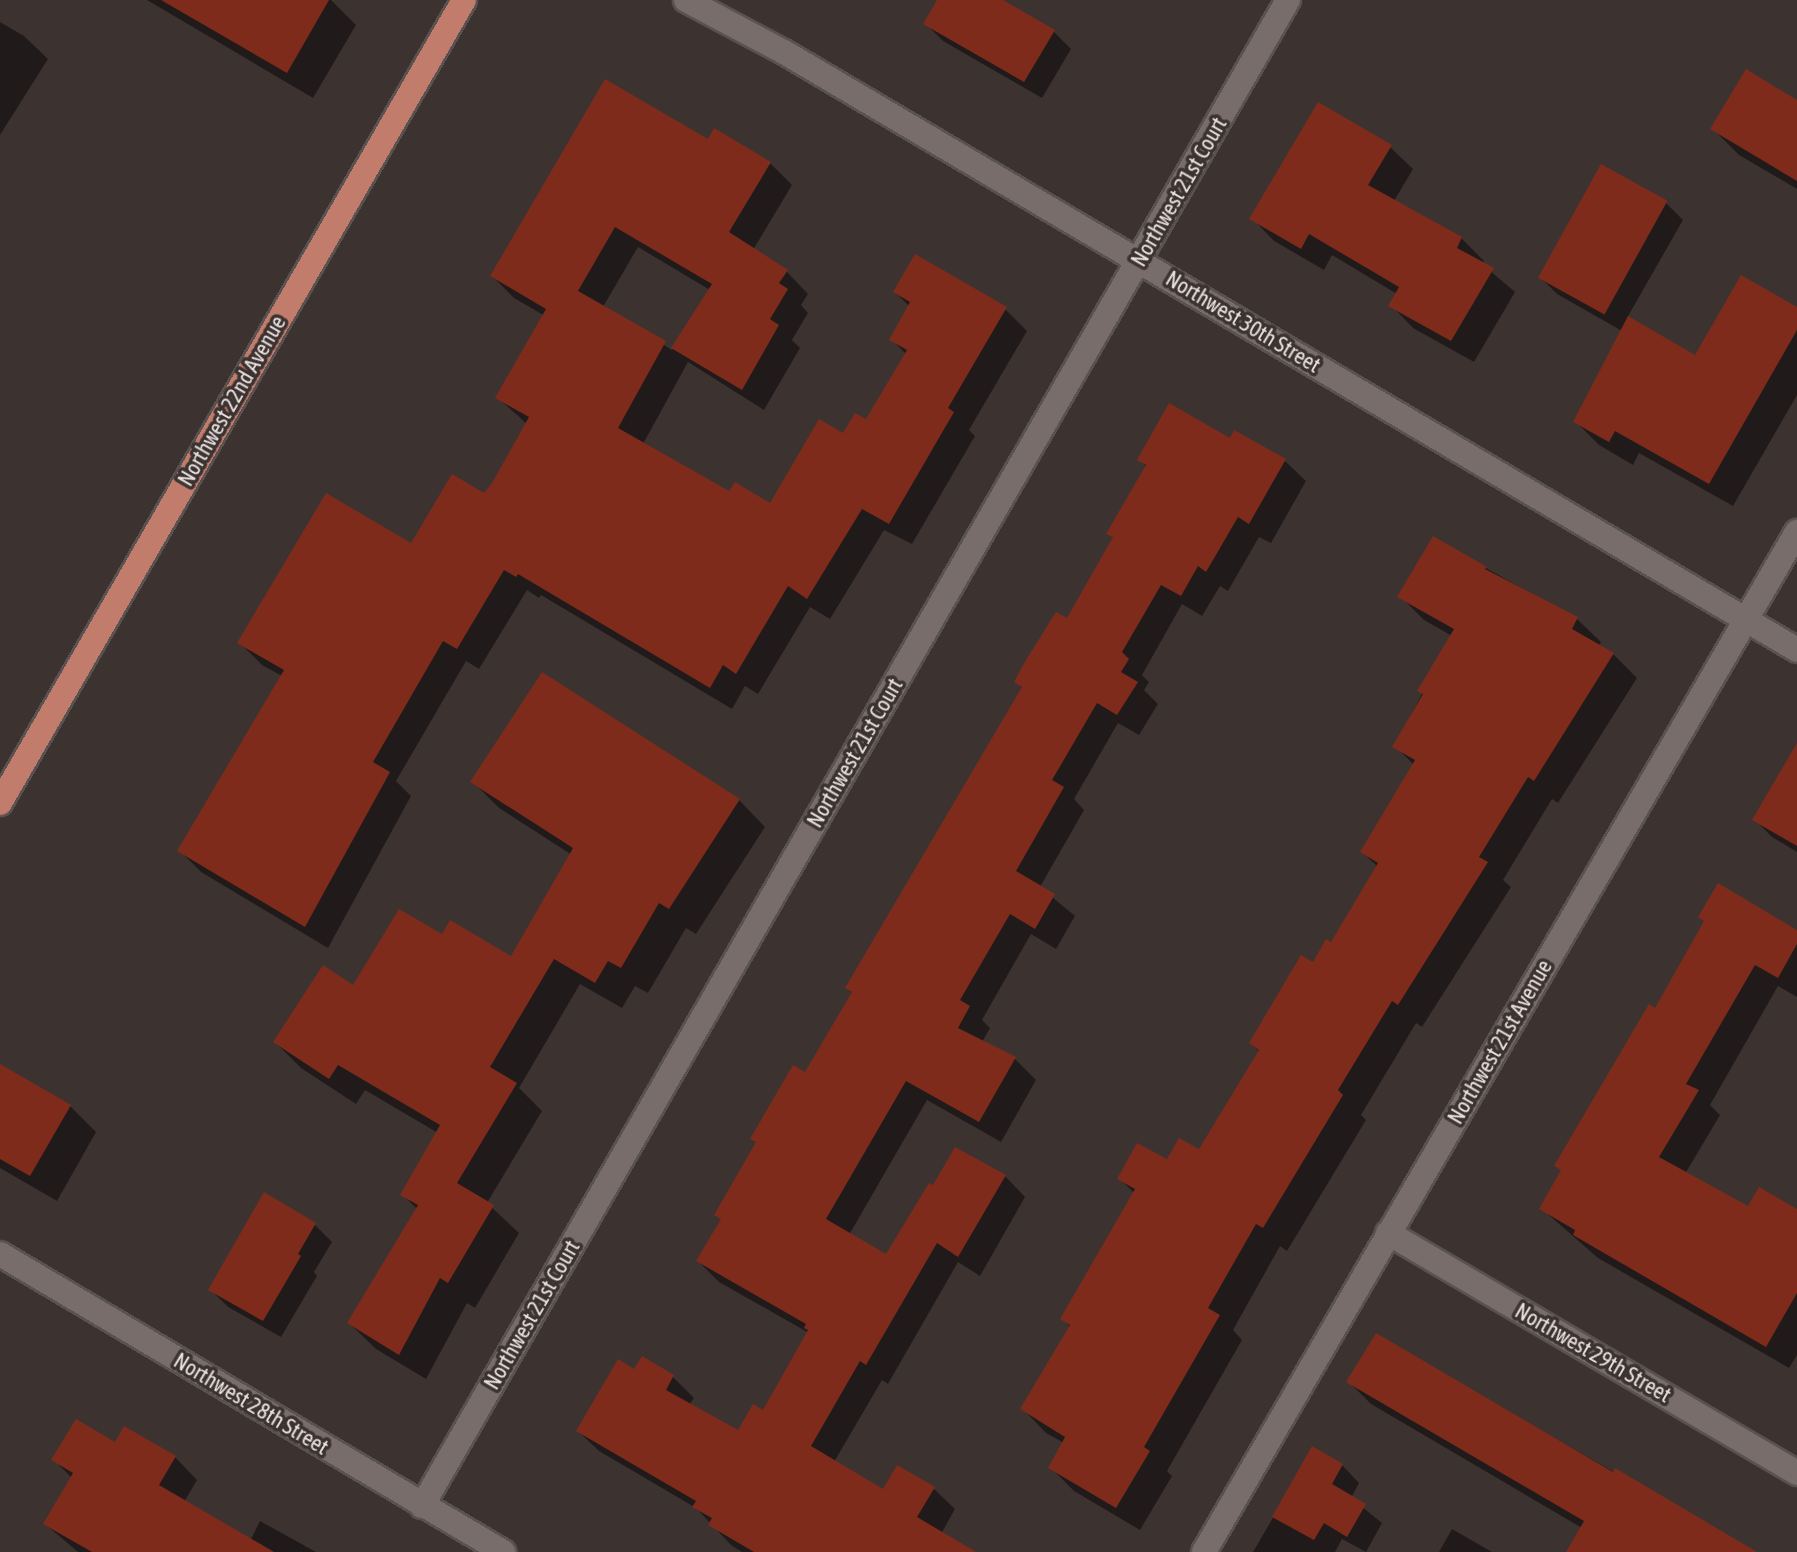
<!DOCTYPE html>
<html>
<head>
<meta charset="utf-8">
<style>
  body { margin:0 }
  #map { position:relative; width:1797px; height:1552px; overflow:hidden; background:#3c3331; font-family:"Asap Condensed",sans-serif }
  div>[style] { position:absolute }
  .shadow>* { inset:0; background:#0007 }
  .building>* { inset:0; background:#7f2b1b; transform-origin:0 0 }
  .roads { filter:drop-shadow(2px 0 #5a5250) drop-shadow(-2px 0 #5a5250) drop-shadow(0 2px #5a5250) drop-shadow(0 -2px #5a5250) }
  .minor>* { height:24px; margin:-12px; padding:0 12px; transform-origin:12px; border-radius:12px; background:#786d6a }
  .major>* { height:24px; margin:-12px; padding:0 12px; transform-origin:12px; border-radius:12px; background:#c27c6c }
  span { translate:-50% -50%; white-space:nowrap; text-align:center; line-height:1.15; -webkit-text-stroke:7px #3c3331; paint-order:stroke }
  .street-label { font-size:22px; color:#e9e2e1 }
</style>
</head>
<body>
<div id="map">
  <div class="shadow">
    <i style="clip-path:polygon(147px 0,331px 0,356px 25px,313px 98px)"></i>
    <i style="clip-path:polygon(939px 0,999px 0,1054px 32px,1071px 49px,1042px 98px,943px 41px,925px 23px)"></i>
    <i style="clip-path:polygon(0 22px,24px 36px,48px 59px,0 135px)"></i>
    <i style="clip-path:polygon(1797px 102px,1797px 189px,1739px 155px,1713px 129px)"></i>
    <i style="clip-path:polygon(evenodd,708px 142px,770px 163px,792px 185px,753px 250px,787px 272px,808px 294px,801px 305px,808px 313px,792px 340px,800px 348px,764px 410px,688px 362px,643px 444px,730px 494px,770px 506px,843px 436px,867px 422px,907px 355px,891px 339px,910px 307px,895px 292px,1005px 309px,1027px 331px,969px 430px,975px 436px,912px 544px,884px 530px,830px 619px,810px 607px,758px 694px,745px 686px,732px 709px,541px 595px,539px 598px,527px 590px,479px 669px,466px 661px,396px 781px,411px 796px,328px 948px,201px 872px,179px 850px,282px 676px,262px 665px,240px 643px,412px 546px,485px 496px,527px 424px,498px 398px,545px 316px,514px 298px,492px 276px,708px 142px,638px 247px,710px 290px,672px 350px,603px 307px,638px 247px)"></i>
    <i style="clip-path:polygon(1390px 147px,1413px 169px,1394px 201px,1461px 238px,1484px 261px,1482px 264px,1515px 292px,1474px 362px,1413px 328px,1391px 305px,1397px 294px,1332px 255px,1324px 270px,1274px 241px,1252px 218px)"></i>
    <i style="clip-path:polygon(1666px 203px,1683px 220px,1627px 318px,1696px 358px,1797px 309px,1797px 395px,1733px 506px,1639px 453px,1633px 465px,1599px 445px,1576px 422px,1622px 331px,1557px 294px,1540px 277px)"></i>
    <i style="clip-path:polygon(1231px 441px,1285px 461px,1306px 481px,1271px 543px,1259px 537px,1228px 591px,1220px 586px,1202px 616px,1182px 604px,1142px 675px,1149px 682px,1144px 690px,1158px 704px,1139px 735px,1118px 723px,1074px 799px,1084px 810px,1040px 887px,1075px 916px,1056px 949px,1031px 934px,982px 1020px,990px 1028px,982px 1042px,1015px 1059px,1036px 1080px,1001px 1142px,927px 1100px,849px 1235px,887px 1257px,1005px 1176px,1025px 1197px,980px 1276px,958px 1262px,888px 1384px,882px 1380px,834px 1462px,883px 1491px,898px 1467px,934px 1489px,955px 1509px,941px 1534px,972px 1552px,742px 1552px,731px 1545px,696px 1508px,599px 1451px,578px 1431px,635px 1372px,673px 1377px,694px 1398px,689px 1405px,739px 1432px,764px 1413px,809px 1333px,719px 1282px,698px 1261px,853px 994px,847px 988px,1023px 689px,1017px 682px,1067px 621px,1114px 538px,1109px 533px,1147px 467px,1139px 460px)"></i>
    <i style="clip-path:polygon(1486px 568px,1577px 619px,1601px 642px,1599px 646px,1613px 654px,1637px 678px,1558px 803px,1552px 799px,1503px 880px,1511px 887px,1422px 1027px,1416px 1023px,1361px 1115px,1366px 1120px,1287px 1251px,1280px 1246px,1233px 1330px,1242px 1340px,1167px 1471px,1172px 1476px,1140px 1530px,1074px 1491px,1050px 1467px,1064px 1443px,1046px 1433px,1023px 1409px,1071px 1328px,1063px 1319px,1135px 1194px,1119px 1178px,1200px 1152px,1260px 1052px,1251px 1043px,1332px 945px,1378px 867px,1362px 852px,1414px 765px,1395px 746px,1452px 636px,1424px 620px,1400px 596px)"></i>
    <i style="clip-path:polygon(1797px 753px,1797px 852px,1772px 837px,1755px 820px)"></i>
    <i style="clip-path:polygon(473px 782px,739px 800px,765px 827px,696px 934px,686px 928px,648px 993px,635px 986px,622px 1008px,580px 984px,519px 1088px,542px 1111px,487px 1203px,519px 1233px,475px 1308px,467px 1303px,426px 1379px,376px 1349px,349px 1323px,418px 1210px,402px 1194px,438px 1133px,365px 1090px,356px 1104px,301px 1068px,275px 1042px,354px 987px,443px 937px,512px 959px,572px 855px,499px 808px)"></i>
    <i style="clip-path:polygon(1797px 933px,1797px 997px,1778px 986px,1710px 1105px,1720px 1115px,1685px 1174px,1749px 1209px,1797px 1212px,1797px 1355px,1789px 1368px,1598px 1258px,1542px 1209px,1656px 1010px)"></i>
    <i style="clip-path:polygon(0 1067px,70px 1106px,96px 1132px,57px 1201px,0 1168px)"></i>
    <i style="clip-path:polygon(314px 1224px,332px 1242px,314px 1272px,317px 1276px,281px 1337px,228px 1307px,211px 1290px)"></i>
    <i style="clip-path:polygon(1376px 1335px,1753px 1552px,1568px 1552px,1582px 1528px,1371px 1404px,1349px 1382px)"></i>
    <i style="clip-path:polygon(116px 1445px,175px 1457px,197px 1480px,184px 1502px,250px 1541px,260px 1521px,316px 1552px,78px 1552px,45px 1524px,72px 1478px,54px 1460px)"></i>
    <i style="clip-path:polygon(1313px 1449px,1342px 1465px,1359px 1483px,1351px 1498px,1382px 1523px,1366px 1552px,1342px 1539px,1335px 1552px,1253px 1552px)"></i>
    <i style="clip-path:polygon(1452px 1529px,1492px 1552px,1439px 1552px)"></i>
  </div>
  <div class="building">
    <i style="clip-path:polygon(161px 0,329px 0,287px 73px)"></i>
    <i style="clip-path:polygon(937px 0,1003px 0,1055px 30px,1024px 82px,923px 24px)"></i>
    <i style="clip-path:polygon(1746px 69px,1797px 100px,1797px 181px,1710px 129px)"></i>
    <i style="clip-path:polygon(605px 79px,708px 139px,714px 128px,771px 162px,729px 232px,788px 270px,779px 283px,788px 289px,770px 319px,779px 325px,742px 390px,671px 348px,712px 284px,615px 227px,578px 291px,666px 341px,618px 428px,729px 491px,735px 482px,770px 503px,819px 419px,843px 433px,855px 413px,866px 419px,907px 350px,889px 340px,910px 302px,893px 292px,915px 254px,1007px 307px,948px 408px,954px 412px,889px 524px,862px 509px,807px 599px,788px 586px,736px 674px,723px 665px,710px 688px,518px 574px,516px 577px,504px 570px,457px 649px,443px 641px,373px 762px,390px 772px,305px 927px,177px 851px,284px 670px,237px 643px,326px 493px,411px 543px,452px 474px,484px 493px,492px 483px,529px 417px,495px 398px,546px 309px,490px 276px)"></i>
    <i style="clip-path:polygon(1318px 102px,1392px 145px,1368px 185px,1462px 237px,1457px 248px,1494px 268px,1451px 341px,1388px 306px,1399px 287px,1309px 234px,1301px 249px,1249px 219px)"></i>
    <i style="left:1601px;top:164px;width:76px;height:130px;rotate:29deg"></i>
    <i style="clip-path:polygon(1741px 275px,1797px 307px,1797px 330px,1709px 484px,1615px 431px,1609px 442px,1573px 422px,1628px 316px,1695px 355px)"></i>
    <i style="clip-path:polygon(1169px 403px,1230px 438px,1234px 430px,1286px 459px,1249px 524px,1238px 517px,1206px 572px,1198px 566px,1181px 596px,1161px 585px,1122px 652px,1129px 659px,1121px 672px,1138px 682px,1117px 715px,1097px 703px,1052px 780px,1064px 787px,1016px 871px,1055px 894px,1035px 929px,1010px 914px,960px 1000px,970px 1006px,958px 1028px,1016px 1057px,979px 1122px,906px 1081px,826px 1219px,886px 1254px,929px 1183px,933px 1185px,955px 1147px,1006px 1175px,958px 1257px,937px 1243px,866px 1365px,860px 1361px,811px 1446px,883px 1489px,897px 1465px,935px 1487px,917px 1517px,976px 1552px,754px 1552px,708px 1525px,712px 1518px,692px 1507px,696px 1501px,576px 1431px,618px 1359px,634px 1369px,642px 1356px,674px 1375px,666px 1390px,738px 1430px,753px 1404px,763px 1410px,808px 1330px,804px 1328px,806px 1324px,696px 1261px,721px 1219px,714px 1215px,756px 1142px,750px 1139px,793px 1065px,805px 1072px,852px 992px,845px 988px,1022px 687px,1014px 682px,1026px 660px,1056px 612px,1067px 618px,1113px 537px,1106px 534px,1146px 465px,1137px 460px)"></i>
    <i style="clip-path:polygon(1433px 536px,1487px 567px,1485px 569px,1578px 617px,1572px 629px,1614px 653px,1534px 781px,1528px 777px,1479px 857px,1488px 862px,1398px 1005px,1392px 1001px,1338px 1090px,1343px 1095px,1263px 1228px,1256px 1224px,1208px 1308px,1220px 1315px,1144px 1447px,1150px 1451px,1116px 1508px,1048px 1468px,1065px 1437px,1020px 1409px,1070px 1325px,1060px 1319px,1135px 1189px,1117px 1179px,1137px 1143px,1167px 1159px,1179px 1138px,1199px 1149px,1259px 1050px,1249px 1043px,1301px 955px,1313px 962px,1326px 939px,1331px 942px,1378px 863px,1360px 852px,1415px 760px,1392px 747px,1423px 694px,1417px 691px,1454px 629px,1397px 597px)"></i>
    <i style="clip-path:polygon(542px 672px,740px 799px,669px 909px,659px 903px,621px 968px,608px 961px,595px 983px,554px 959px,490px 1067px,517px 1083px,457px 1183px,494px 1205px,448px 1283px,440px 1278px,399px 1355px,347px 1323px,418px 1205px,400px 1195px,440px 1125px,338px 1065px,329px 1079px,273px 1042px,323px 965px,353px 985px,399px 909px,442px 934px,450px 920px,511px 956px,573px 848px,470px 782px)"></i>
    <i style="clip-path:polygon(1797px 743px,1797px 846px,1752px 820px)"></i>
    <i style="clip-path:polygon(1718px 883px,1797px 930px,1797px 944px,1778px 978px,1755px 965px,1686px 1084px,1699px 1090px,1659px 1157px,1748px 1206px,1759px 1187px,1797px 1209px,1797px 1293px,1766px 1347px,1573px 1235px,1575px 1230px,1539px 1209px,1561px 1170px,1554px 1166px,1649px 1004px,1655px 1008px,1704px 921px,1698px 917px)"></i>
    <i style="clip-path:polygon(0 1064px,71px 1105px,30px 1176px,0 1159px)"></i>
    <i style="clip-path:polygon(264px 1192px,316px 1223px,298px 1254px,301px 1256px,263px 1321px,208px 1290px)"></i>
    <i style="clip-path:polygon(1376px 1333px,1613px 1472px,1615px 1468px,1757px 1552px,1566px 1552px,1584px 1521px,1346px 1382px)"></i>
    <i style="clip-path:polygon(76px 1419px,115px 1442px,124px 1426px,176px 1456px,159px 1485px,274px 1552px,92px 1552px,43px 1524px,73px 1473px,51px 1460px)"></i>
    <i style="clip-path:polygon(1312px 1446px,1343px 1464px,1332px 1484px,1366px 1504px,1347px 1537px,1324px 1523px,1314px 1540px,1272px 1517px)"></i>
  </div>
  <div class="roads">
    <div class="minor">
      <i style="left:686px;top:0;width:111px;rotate:28deg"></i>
      <i style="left:784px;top:52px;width:1176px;rotate:30.55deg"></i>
      <i style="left:1388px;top:1233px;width:474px;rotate:30.4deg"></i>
      <i style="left:0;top:1254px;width:585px;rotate:30.64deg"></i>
      <i style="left:422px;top:1506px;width:1737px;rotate:-60.1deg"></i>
      <i style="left:1204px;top:1552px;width:1180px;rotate:-59.83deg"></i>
    </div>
    <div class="major">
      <i style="left:0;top:803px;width:927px;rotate:-59.98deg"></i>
    </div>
  </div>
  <div class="street-label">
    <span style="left:1179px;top:192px;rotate:-60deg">Northwest 21st Court</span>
    <span style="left:1243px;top:322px;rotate:31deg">Northwest 30th Street</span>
    <span style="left:232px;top:401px;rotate:-60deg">Northwest 22nd Avenue</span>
    <span style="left:855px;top:753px;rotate:-60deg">Northwest 21st Court</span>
    <span style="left:1500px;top:1042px;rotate:-60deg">Northwest 21st Avenue</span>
    <span style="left:532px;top:1315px;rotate:-60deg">Northwest 21st Court</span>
    <span style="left:1593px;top:1353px;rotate:30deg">Northwest 29th Street</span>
    <span style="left:251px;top:1404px;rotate:31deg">Northwest 28th Street</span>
  </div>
</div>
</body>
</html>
